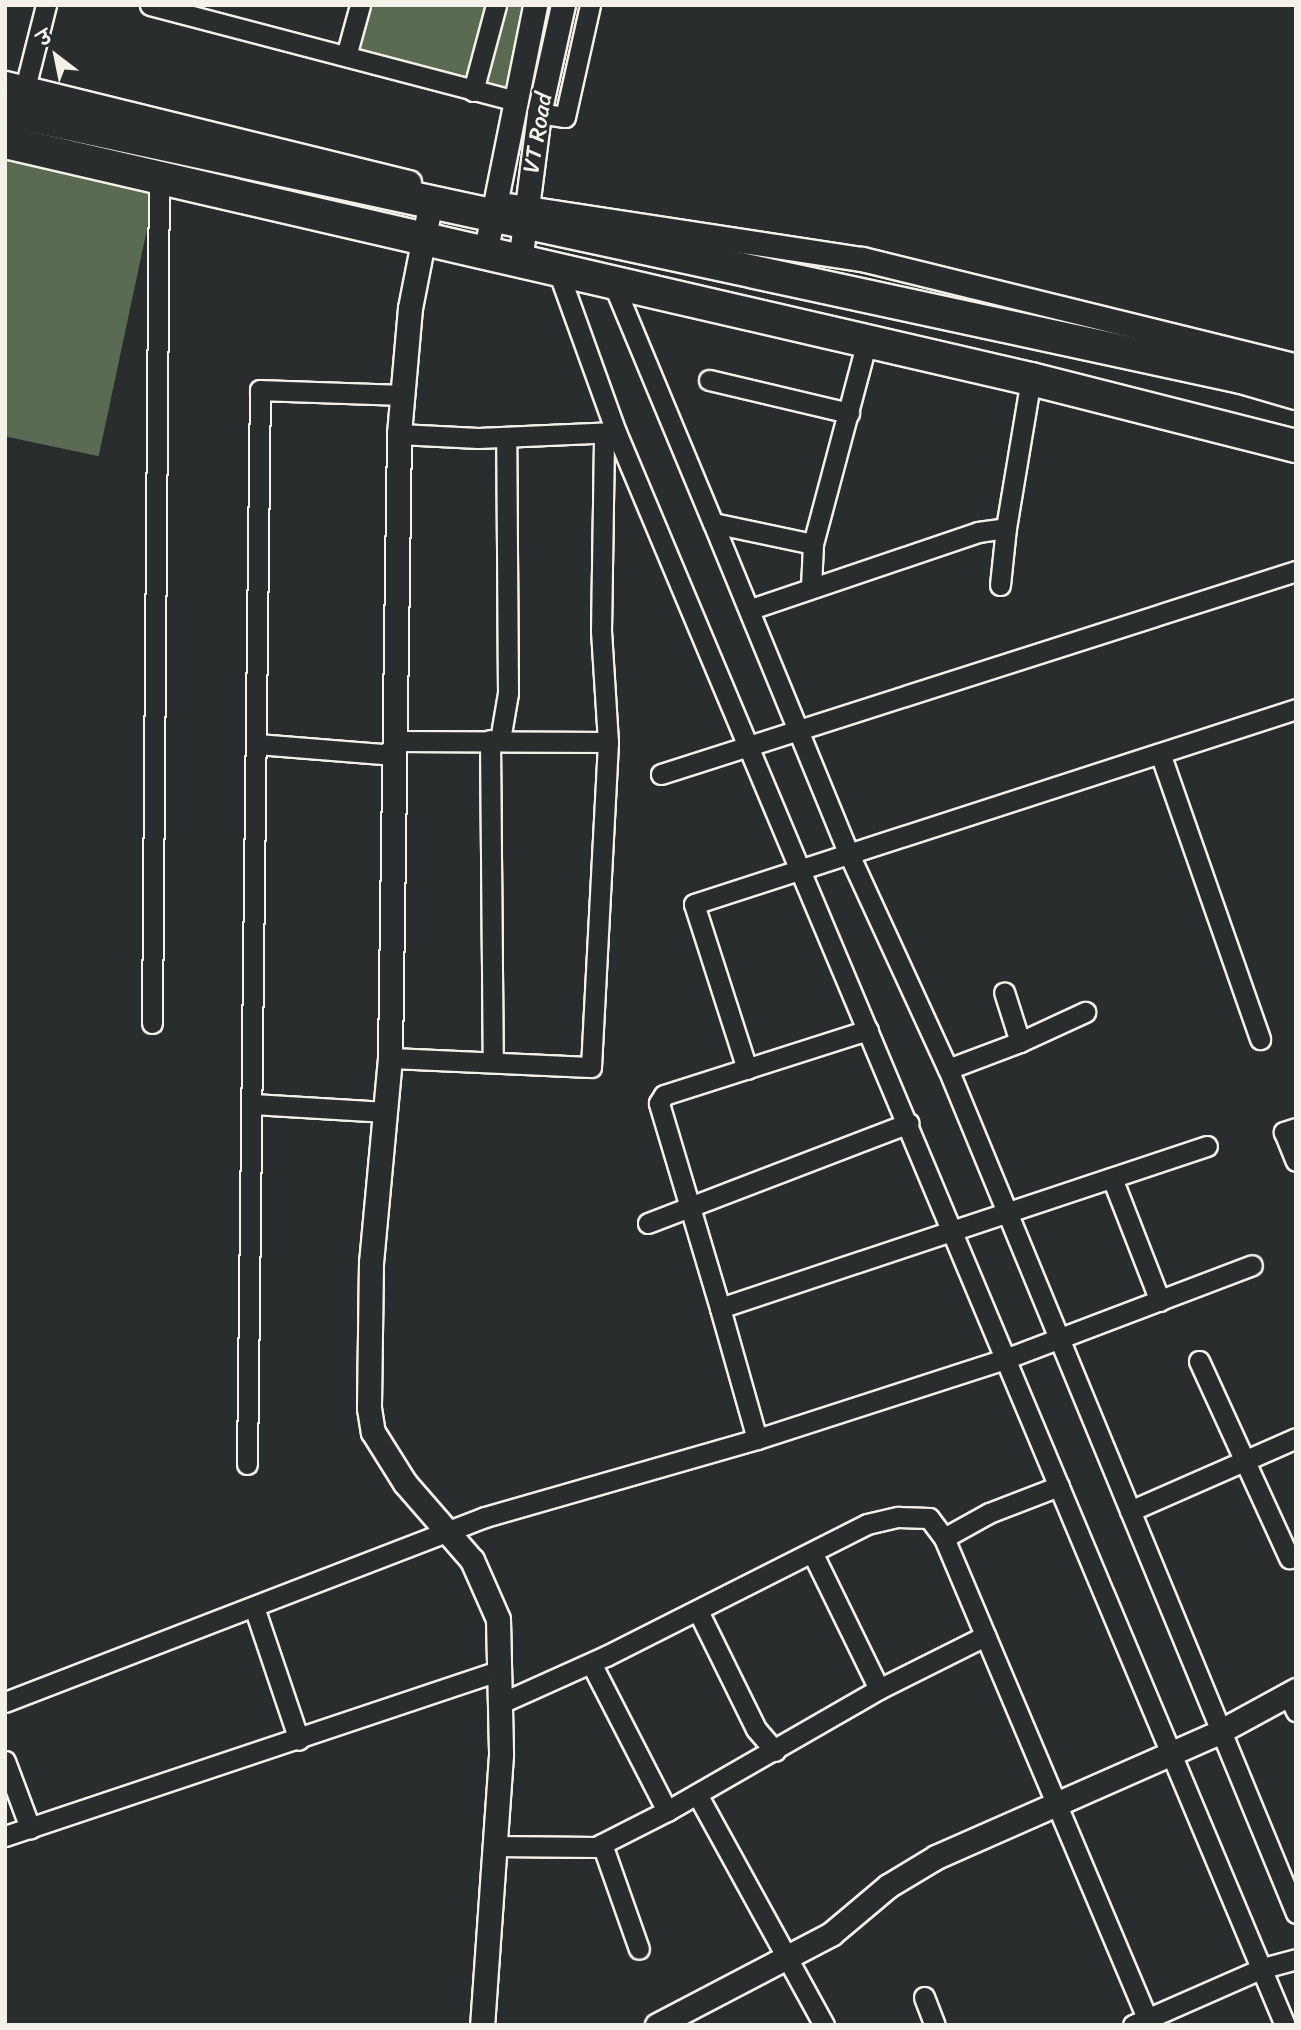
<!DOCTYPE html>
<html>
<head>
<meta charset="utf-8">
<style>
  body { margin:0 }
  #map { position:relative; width:1301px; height:2030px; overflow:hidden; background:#2a2d2e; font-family:Sriracha,"Playpen Sans Deva",sans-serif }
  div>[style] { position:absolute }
  .green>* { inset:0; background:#5a6a53; transform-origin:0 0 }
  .roads { filter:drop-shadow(2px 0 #f4f1e8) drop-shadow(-2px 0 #f4f1e8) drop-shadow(0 2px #f4f1e8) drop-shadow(0 -2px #f4f1e8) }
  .minor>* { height:19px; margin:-9.5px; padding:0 9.5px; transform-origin:9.5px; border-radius:9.5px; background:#2a2d2e }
  .tertiary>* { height:23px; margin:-11.5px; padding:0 11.5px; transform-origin:11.5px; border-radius:11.5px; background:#2a2d2e }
  .trunk>* { height:32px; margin:-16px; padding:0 16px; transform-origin:16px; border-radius:16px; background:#2a2d2e }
  span { translate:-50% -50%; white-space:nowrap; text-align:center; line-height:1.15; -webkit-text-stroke:5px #2a2d2e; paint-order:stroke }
  .street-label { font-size:23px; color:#f4f1e8 }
  .frame { position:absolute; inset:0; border:7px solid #f4f1e8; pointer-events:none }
  .north { position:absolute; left:21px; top:21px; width:70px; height:70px; -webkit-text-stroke:5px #2a2d2e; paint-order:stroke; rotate:328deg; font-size:19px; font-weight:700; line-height:28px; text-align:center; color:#f4f1e8 }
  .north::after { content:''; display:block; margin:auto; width:24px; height:32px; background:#f4f1e8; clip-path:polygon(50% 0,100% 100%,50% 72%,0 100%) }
</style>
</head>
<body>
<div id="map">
  <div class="green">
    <i style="clip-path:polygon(360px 5px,535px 5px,513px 100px,346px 56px)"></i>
    <i style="left:5px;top:142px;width:157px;height:288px;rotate:12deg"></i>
  </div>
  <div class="roads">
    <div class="minor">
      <i style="left:150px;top:5px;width:375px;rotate:14.7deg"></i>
      <i style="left:346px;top:56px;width:53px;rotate:-74.6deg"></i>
      <i style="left:25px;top:88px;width:86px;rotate:-75.8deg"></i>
      <i style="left:473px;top:91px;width:89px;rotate:-75deg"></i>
      <i style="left:539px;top:113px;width:26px;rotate:9deg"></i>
      <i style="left:565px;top:117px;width:115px;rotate:-77.4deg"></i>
      <i style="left:558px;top:271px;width:171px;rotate:70.2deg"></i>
      <i style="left:613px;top:283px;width:260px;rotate:67.4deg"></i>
      <i style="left:709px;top:380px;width:144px;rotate:13.3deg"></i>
      <i style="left:399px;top:434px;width:79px;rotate:2.9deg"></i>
      <i style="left:478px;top:438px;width:138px;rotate:-2.5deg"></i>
      <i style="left:616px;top:432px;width:1728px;rotate:67.22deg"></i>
      <i style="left:813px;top:544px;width:102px;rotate:-168.1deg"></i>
      <i style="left:713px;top:523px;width:356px;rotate:67.7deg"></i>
      <i style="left:848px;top:852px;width:239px;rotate:65.3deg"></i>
      <i style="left:948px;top:1069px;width:913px;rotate:67.59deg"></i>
      <i style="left:1000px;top:585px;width:57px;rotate:-84deg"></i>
      <i style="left:811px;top:587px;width:43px;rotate:-87.3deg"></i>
      <i style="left:813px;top:544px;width:210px;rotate:-75.1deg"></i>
      <i style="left:751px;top:609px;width:240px;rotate:-18.7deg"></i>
      <i style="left:978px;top:532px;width:28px;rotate:-8deg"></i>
      <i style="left:1006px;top:528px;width:151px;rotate:-80.5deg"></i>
      <i style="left:490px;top:740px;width:321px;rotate:89.5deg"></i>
      <i style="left:500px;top:740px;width:48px;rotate:-80.3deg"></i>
      <i style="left:508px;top:693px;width:256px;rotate:-90.4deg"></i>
      <i style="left:397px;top:741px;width:211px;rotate:0.3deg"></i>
      <i style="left:257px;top:744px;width:138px;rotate:4.6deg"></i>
      <i style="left:1161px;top:756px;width:300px;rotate:70.7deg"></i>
      <i style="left:661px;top:774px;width:667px;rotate:-17.73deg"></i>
      <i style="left:152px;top:1023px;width:848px;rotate:-89.53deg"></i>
      <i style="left:1020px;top:1042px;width:72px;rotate:-24.8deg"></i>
      <i style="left:390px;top:1058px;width:201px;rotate:2.6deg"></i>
      <i style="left:591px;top:1067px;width:325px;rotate:-87deg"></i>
      <i style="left:608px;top:742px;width:111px;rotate:-93.6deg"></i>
      <i style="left:601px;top:631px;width:198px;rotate:-89.1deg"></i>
      <i style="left:747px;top:1069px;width:173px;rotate:-107.8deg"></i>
      <i style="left:694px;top:904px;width:633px;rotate:-17.95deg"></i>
      <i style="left:948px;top:1069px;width:77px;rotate:-20.6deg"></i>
      <i style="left:1020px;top:1042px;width:52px;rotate:-107.7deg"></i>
      <i style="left:254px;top:1104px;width:131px;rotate:3.5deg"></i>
      <i style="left:1296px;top:1128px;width:13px;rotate:162deg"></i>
      <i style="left:1284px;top:1132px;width:31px;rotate:68deg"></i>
      <i style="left:1112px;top:1178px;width:132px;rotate:68.7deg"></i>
      <i style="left:648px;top:1223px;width:279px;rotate:-21deg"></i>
      <i style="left:720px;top:1308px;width:214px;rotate:-106.6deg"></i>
      <i style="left:659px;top:1103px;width:9px;rotate:-58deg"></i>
      <i style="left:664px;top:1095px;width:214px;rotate:-17.7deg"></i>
      <i style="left:1199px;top:1361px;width:217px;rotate:65.4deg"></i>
      <i style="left:757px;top:1439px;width:136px;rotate:-105.8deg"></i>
      <i style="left:720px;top:1308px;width:513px;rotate:-18.4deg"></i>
      <i style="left:247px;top:1464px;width:1074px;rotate:-89.31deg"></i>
      <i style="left:260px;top:390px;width:141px;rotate:2deg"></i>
      <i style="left:1130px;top:1511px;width:181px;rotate:-23.7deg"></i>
      <i style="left:944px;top:1538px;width:51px;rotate:-29.1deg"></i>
      <i style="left:989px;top:1513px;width:75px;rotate:-21.1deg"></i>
      <i style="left:254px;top:1607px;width:140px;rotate:71.3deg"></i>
      <i style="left:698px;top:1611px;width:131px;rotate:63.8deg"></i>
      <i style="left:756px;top:1729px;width:29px;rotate:49deg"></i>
      <i style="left:879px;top:1689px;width:119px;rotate:-26.6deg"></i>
      <i style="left:1288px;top:1694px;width:19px;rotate:65deg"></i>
      <i style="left:5px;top:1702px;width:514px;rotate:-21.08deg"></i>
      <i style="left:485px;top:1517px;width:283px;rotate:-16deg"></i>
      <i style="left:757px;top:1439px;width:261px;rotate:-17.9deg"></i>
      <i style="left:1005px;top:1359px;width:264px;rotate:-20.8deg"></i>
      <i style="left:499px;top:1704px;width:117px;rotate:-24.2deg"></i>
      <i style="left:606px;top:1656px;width:292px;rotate:-26.8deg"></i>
      <i style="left:867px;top:1524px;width:32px;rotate:-13deg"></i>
      <i style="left:898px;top:1517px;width:31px;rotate:2deg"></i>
      <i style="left:929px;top:1518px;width:25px;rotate:53deg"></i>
      <i style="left:944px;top:1538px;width:521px;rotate:67.08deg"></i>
      <i style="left:5px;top:1761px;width:72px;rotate:69.5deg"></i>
      <i style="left:697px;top:1794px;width:264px;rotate:61.2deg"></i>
      <i style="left:667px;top:1811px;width:245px;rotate:-29.9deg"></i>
      <i style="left:879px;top:1689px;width:150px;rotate:-116.1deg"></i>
      <i style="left:5px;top:1836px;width:523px;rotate:-18.5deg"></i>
      <i style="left:602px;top:1844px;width:111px;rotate:70.6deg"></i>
      <i style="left:494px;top:1846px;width:102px;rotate:0.6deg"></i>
      <i style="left:596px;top:1847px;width:80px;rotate:-26.9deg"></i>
      <i style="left:667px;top:1811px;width:166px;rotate:-117.2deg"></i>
      <i style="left:924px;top:1997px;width:30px;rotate:69deg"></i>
      <i style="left:1133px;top:2025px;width:142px;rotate:-23.7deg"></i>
      <i style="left:1263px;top:1968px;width:34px;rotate:-15deg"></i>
    </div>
    <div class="tertiary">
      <i style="left:5px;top:83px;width:416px;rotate:13.8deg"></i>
      <i style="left:431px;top:201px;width:109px;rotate:101.1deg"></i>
      <i style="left:410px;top:308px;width:126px;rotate:95deg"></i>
      <i style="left:399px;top:434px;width:624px;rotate:90.83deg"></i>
      <i style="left:390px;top:1058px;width:205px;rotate:95.3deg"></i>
      <i style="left:371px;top:1262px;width:146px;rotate:90.8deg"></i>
      <i style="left:369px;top:1408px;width:24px;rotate:81deg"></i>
      <i style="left:373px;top:1432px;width:60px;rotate:57.9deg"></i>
      <i style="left:405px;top:1483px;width:102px;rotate:49deg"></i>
      <i style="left:472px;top:1560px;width:64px;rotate:66.2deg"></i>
      <i style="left:498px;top:1619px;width:136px;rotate:88.7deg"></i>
      <i style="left:501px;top:1755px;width:271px;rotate:94deg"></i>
      <i style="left:508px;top:205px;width:358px;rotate:8.7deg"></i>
      <i style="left:862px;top:259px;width:447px;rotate:13.8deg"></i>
      <i style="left:485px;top:254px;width:254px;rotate:-78.6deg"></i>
      <i style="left:520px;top:262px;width:150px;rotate:-82.7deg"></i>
      <i style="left:539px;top:113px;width:111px;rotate:-77.5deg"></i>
      <i style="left:657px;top:2025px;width:196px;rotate:-27.6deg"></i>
      <i style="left:831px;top:1934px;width:75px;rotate:-40.1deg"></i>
      <i style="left:888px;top:1886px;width:56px;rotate:-31.1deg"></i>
      <i style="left:936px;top:1857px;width:309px;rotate:-23.8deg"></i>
      <i style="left:1219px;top:1732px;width:88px;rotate:-28.6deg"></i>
    </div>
    <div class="trunk">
      <i style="left:5px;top:110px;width:1265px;rotate:12.19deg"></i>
      <i style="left:1241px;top:377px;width:57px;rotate:16.2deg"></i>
      <i style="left:5px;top:142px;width:1053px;rotate:13.01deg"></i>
      <i style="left:1031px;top:379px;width:273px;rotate:14.2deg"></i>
    </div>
  </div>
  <div class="street-label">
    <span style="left:538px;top:133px;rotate:-80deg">VT Road</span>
  </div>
  <div class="frame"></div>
  <div class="north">उ</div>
</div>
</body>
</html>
